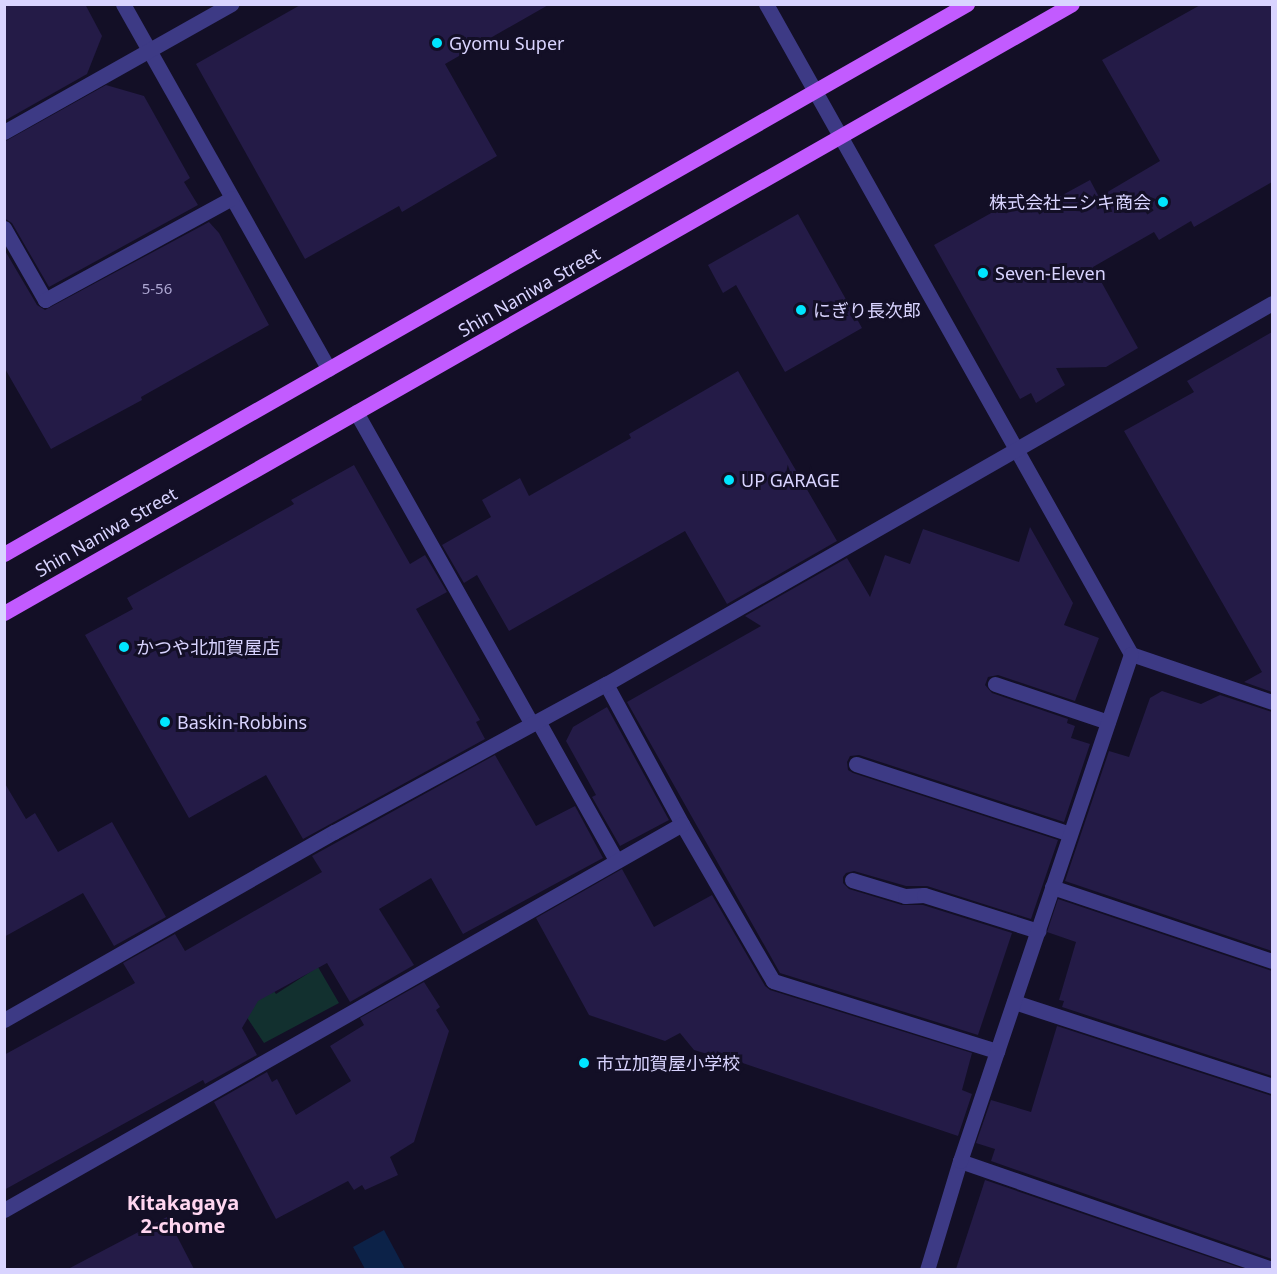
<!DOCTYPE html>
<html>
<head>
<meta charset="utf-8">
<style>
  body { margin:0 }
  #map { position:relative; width:1277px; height:1274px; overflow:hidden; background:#130f26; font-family:"Noto Sans","Noto Sans JP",sans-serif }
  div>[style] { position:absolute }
  .green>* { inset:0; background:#12302f }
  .water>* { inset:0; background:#0c2248 }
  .building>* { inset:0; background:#241b47 }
  .lane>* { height:15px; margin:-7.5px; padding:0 7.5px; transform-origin:7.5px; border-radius:7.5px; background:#3d3a85 }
  .street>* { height:15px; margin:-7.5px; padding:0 7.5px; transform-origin:7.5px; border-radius:7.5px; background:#3d3a85 }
  .primary>* { height:15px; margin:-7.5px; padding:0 7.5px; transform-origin:7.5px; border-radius:7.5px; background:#c25bff }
  .dots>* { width:16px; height:16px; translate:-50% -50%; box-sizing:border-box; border:3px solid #130f26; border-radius:50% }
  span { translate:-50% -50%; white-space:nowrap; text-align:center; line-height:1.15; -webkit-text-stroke:6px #130f26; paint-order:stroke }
  .number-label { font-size:15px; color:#aca6d1 }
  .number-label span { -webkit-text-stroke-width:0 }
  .poi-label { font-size:18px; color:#d9d4ff }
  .left { translate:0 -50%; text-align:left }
  .right { translate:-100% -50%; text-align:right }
  .street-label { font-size:18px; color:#d9d4ff }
  .neighbourhood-label { font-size:20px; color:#ffd6f0; font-weight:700 }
  .frame { position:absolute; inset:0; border:6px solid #d9d4ff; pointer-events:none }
</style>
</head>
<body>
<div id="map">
  <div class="green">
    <i style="clip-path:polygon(318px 967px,339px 1003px,264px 1043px,232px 995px,262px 974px,276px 994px)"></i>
  </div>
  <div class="water">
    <i style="clip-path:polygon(384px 1230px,405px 1269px,365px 1269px,353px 1247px)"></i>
  </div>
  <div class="building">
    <i style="clip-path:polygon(4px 4px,85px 4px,102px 36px,87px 74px,4px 121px)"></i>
    <i style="clip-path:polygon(302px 4px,550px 4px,445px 64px,497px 156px,402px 212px,399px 206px,305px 259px,196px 64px)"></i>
    <i style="clip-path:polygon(1202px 4px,1272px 4px,1272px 182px,1194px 227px,1191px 221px,1159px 240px,1154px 232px,1093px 267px,1138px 348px,1106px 367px,1056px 368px,1065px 385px,1036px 403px,1031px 393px,1020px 399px,934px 245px,1020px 197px,1023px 202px,1039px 193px,1046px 204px,1090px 180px,1099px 197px,1160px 161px,1102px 60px)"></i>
    <i style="clip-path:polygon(106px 85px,144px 96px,190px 178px,184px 182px,198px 205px,49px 287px,12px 223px,4px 218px,4px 142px)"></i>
    <i style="clip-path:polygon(798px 214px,862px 328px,785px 372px,736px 285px,723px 293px,708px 265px)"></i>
    <i style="clip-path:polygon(209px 222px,219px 233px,269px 325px,141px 397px,142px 400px,51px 449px,4px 367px,4px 249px,37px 305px,45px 310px)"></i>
    <i style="clip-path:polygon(1272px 332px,1272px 692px,1244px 682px,1262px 672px,1124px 431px,1194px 392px,1187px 381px)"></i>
    <i style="clip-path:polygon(738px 371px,837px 541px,727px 604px,685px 531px,509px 631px,477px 575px,464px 583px,442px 545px,491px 517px,482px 500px,520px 478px,529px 496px,631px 438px,629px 434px)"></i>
    <i style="clip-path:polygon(354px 465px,410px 564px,425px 555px,447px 592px,416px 609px,480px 720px,476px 722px,485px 739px,303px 839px,266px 775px,189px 818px,85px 635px,133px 609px,127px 598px,294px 504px,291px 500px)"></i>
    <i style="clip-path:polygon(1030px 527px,1073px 603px,1064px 625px,1099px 638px,1075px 701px,998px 675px,988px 677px,985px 685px,992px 693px,1068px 719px,1067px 723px,1075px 726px,1071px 738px,1090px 744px,1064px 822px,859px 755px,850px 756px,847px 762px,848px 770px,853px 773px,1058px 840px,1031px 919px,927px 886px,906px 886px,854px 871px,846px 873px,843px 877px,843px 883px,849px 889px,902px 905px,923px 905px,1012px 933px,978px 1035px,780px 973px,627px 702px,761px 626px,745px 616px,847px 558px,870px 597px,885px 555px,910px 564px,923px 529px,1019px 562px)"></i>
    <i style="clip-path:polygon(1162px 691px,1201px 704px,1220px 695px,1272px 712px,1272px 951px,1065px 881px,1109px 751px,1129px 757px,1150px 698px)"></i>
    <i style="clip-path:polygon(607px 707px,669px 820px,620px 846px,592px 797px,596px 795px,566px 741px,573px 727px)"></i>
    <i style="clip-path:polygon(495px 755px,536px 826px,575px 806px,603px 858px,463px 934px,431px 878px,379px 909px,414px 965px,350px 1002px,327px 963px,258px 1001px,242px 1028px,257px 1055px,205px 1084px,203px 1080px,4px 1190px,4px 1055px,135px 983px,123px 963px,175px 934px,185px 951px,322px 872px,312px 856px)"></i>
    <i style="clip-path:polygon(4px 782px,26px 819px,35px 813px,58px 852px,112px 822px,166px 917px,114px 946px,83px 893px,4px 937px)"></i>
    <i style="clip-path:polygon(622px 869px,654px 927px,712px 895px,765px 986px,770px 990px,972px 1053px,962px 1090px,972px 1094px,958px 1136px,716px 1054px,714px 1056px,694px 1050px,680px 1033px,665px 1041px,589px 1015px,536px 918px)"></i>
    <i style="clip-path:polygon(1058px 899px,1272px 971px,1272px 1076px,1062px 1007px,1064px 1001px,1059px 1000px,1076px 942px,1047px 932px)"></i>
    <i style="clip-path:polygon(424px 982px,440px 1007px,436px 1010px,449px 1031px,414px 1142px,390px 1157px,398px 1175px,365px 1190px,362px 1185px,354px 1190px,348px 1181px,276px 1219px,214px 1102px,267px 1072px,272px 1082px,277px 1079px,296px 1115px,351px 1081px,330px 1046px,364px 1025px,360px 1018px)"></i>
    <i style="clip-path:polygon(1057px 1026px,1272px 1096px,1272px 1259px,991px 1161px,995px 1149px,976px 1143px,991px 1100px,1031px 1112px)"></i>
    <i style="clip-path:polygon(985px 1180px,1244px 1269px,956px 1269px)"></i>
    <i style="clip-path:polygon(167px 1217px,194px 1269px,68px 1269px)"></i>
  </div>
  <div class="lane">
    <i style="left:606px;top:684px;width:159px;rotate:61.5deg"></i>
    <i style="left:682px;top:824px;width:181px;rotate:59.9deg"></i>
    <i style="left:773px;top:981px;width:235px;rotate:17.4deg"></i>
    <i style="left:995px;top:684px;width:119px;rotate:18.6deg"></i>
    <i style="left:856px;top:764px;width:225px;rotate:18.1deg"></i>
    <i style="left:852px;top:880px;width:55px;rotate:16.8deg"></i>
    <i style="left:905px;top:896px;width:19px;rotate:-3deg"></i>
    <i style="left:924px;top:895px;width:120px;rotate:17.5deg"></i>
    <i style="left:1052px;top:887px;width:232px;rotate:18.6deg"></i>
    <i style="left:1014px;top:1002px;width:271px;rotate:18deg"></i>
  </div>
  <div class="street">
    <i style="left:123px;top:4px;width:419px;rotate:60.6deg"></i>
    <i style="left:766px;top:4px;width:745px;rotate:60.68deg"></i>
    <i style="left:1131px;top:654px;width:149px;rotate:18.8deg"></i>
    <i style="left:4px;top:132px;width:261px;rotate:-29.4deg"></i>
    <i style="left:4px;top:228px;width:83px;rotate:60.3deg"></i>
    <i style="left:45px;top:300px;width:213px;rotate:-28.6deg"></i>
    <i style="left:356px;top:412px;width:358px;rotate:60.6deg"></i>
    <i style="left:538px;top:721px;width:159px;rotate:60.7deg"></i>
    <i style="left:4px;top:1020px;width:380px;rotate:-29.7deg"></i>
    <i style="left:334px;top:832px;width:310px;rotate:-28.6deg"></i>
    <i style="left:606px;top:684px;width:767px;rotate:-29.77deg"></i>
    <i style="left:960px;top:1161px;width:330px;rotate:19.1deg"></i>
    <i style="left:4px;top:1210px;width:780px;rotate:-29.65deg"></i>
    <i style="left:927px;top:1270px;width:114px;rotate:-73.2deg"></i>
    <i style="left:960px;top:1161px;width:535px;rotate:-71.36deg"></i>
  </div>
  <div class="primary">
    <i style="left:4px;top:554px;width:1109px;rotate:-29.73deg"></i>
    <i style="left:4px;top:613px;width:1229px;rotate:-29.69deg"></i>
  </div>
  <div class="dots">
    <i style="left:437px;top:43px;background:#00e5ff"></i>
    <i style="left:1163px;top:202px;background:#00e5ff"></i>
    <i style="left:983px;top:273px;background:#00e5ff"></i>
    <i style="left:801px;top:310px;background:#00e5ff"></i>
    <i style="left:729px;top:480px;background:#00e5ff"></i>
    <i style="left:124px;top:647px;background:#00e5ff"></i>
    <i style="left:165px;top:722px;background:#00e5ff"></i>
    <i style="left:584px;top:1063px;background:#00e5ff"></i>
  </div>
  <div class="number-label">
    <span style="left:157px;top:289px">5-56</span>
  </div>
  <div class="poi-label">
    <span class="left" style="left:449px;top:43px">Gyomu Super</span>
    <span class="right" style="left:1151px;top:202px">株式会社ニシキ商会</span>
    <span class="left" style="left:995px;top:273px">Seven-Eleven</span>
    <span class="left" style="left:813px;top:310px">にぎり長次郎</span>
    <span class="left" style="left:741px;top:480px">UP GARAGE</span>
    <span class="left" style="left:136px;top:647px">かつや北加賀屋店</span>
    <span class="left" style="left:177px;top:722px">Baskin-Robbins</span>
    <span class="left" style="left:596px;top:1063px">市立加賀屋小学校</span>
  </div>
  <div class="street-label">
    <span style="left:529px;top:292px;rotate:-30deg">Shin Naniwa Street</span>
    <span style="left:106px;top:532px;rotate:-30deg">Shin Naniwa Street</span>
  </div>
  <div class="neighbourhood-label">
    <span style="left:183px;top:1214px">Kitakagaya<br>2-chome</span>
  </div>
  <div class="frame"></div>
</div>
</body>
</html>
